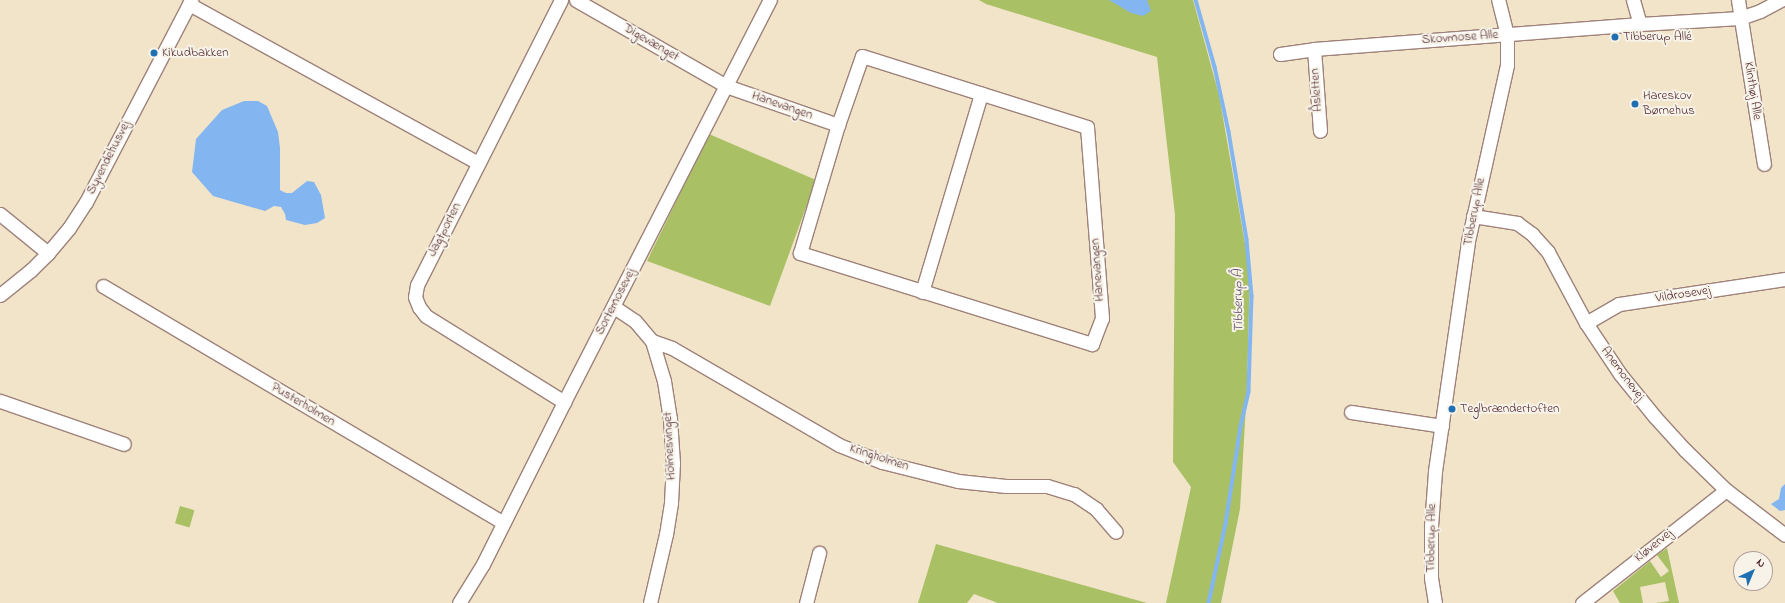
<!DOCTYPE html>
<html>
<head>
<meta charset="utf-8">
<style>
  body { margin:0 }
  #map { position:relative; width:1785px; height:603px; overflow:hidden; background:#f1e4c9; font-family:"Indie Flower",sans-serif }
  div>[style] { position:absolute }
  .green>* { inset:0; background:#a9c065; transform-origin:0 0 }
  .water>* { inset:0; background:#83b6f0 }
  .stream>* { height:3.5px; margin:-1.75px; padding:0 1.75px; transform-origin:1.75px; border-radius:1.75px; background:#83b6f0 }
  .roads { filter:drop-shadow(1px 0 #9e827a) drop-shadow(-1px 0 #9e827a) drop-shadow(0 1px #9e827a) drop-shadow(0 -1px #9e827a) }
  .minor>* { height:13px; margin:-6.5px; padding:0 6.5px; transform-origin:6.5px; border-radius:6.5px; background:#fff }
  .dots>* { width:11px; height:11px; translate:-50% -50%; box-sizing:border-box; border:2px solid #f7f3e8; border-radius:50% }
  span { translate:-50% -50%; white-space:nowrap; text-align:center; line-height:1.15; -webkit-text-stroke:4px #f7f3e8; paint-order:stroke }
  .poi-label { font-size:13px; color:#4a1f2b }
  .left { translate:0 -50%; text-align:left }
  .street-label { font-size:13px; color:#4a1f2b }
  .water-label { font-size:14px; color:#5b4c66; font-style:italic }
  .north { position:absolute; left:1733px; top:551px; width:40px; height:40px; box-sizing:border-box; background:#f7f3e8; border:1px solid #b29e9c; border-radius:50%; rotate:44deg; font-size:11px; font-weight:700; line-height:16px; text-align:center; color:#4a1f2b }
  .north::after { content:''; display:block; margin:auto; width:14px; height:18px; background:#1f6fb2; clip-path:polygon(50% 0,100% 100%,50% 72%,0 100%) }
</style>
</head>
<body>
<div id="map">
  <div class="green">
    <i style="clip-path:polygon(979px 0,1193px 0,1219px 95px,1250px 272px,1247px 387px,1240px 509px,1221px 603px,1166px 603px,1191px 487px,1173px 462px,1175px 215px,1157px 57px,986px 4px)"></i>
    <i style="clip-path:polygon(709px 134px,816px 180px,770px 306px,647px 261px)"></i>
    <i style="left:180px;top:506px;width:15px;height:18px;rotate:16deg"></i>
    <i style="clip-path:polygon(936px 544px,1147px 603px,998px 603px,974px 594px,967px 603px,918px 603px)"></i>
    <i style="clip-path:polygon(1667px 548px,1679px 603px,1656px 603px,1669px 601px,1665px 582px,1640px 587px,1643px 603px,1620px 603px,1613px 591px,1650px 561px,1661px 577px,1669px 571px,1657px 555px)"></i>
  </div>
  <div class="water">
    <i style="clip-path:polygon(1109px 0,1147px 0,1151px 11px,1143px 16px,1131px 13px)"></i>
    <i style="clip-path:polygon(244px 101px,258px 101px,267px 106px,278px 132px,280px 148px,280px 190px,286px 193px,292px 193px,307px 181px,314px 182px,321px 195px,325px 218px,317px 223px,305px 225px,286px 220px,285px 214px,281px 207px,274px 206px,265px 211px,213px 196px,192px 172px,196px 139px,222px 110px)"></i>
    <i style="clip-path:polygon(1785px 484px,1785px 510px,1780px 511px,1771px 504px,1779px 499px,1781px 488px)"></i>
  </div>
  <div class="stream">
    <i style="left:1196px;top:0;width:70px;rotate:74.2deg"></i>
    <i style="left:1215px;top:67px;width:66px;rotate:77.8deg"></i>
    <i style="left:1229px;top:132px;width:109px;rotate:80.5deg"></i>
    <i style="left:1247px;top:240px;width:56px;rotate:84.9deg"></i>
    <i style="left:1252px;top:296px;width:96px;rotate:91.8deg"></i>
    <i style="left:1249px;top:392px;width:36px;rotate:103deg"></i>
    <i style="left:1241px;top:427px;width:98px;rotate:98.8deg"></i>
    <i style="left:1226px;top:524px;width:81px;rotate:102.1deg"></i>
  </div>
  <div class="roads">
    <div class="minor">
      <i style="left:561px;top:0;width:319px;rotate:116.8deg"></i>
      <i style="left:417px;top:285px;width:12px;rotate:99deg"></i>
      <i style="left:415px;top:297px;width:11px;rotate:68deg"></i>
      <i style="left:419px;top:307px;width:11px;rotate:52deg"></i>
      <i style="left:426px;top:316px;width:163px;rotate:31.9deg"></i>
      <i style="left:576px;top:0;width:173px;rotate:29.8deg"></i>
      <i style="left:726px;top:86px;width:119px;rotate:19.2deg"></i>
      <i style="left:838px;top:125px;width:73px;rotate:-70.8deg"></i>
      <i style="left:862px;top:56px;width:236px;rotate:17.5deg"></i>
      <i style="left:1087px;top:127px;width:192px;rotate:85.5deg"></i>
      <i style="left:1102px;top:318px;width:28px;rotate:111deg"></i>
      <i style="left:1092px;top:344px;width:306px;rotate:-162.7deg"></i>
      <i style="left:800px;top:253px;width:134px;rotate:-73.5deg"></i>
      <i style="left:1633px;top:0;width:25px;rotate:74deg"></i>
      <i style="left:1738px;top:0;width:166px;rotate:81deg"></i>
      <i style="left:189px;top:4px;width:330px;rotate:28.8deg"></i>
      <i style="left:1314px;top:49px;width:82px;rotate:85.8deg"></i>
      <i style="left:1280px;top:54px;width:34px;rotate:-8deg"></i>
      <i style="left:1314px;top:49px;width:327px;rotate:-4.4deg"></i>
      <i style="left:1640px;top:24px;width:100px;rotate:-3.4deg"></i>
      <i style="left:1740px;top:18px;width:21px;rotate:-19deg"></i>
      <i style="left:1760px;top:11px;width:24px;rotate:-28deg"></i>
      <i style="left:0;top:214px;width:62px;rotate:39.1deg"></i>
      <i style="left:1473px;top:216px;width:45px;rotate:9deg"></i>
      <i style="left:1517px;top:223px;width:19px;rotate:36deg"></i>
      <i style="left:1532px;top:234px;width:24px;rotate:48deg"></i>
      <i style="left:1548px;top:252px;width:81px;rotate:61.8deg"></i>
      <i style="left:1586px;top:323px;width:61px;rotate:56.3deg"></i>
      <i style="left:1620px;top:374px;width:55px;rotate:50.9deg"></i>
      <i style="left:1655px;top:417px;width:45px;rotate:47.7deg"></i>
      <i style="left:1685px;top:450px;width:57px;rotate:44.3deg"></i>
      <i style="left:1726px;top:490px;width:74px;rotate:37.3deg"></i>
      <i style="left:103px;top:286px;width:465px;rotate:30.6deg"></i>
      <i style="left:922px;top:292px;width:207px;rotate:-73.4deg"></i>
      <i style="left:0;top:295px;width:40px;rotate:-39deg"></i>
      <i style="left:31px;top:270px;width:24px;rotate:-45deg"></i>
      <i style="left:48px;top:253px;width:33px;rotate:-50deg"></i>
      <i style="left:69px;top:228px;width:31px;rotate:-57deg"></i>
      <i style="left:86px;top:202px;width:228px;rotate:-62.5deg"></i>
      <i style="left:614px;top:307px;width:25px;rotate:34deg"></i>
      <i style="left:635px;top:321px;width:26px;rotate:50deg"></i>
      <i style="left:652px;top:341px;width:42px;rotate:73.3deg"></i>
      <i style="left:664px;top:381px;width:38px;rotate:81deg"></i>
      <i style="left:670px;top:419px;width:44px;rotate:86.1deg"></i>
      <i style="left:673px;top:463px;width:40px;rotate:92.9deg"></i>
      <i style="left:671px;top:503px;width:31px;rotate:99deg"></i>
      <i style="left:666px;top:534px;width:71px;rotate:103.1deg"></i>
      <i style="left:1586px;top:323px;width:38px;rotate:-30deg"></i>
      <i style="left:1619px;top:304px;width:168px;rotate:-8.6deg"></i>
      <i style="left:652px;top:341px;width:21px;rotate:19deg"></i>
      <i style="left:672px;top:348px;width:193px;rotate:30.1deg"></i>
      <i style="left:839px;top:445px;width:46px;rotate:21.6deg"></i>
      <i style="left:882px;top:462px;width:78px;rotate:14deg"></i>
      <i style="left:958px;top:481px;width:48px;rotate:5.9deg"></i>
      <i style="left:1006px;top:486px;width:41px"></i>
      <i style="left:1047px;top:486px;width:28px;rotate:17deg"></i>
      <i style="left:1074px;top:494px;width:27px;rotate:34deg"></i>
      <i style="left:1096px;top:509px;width:30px;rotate:49deg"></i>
      <i style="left:0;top:401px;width:131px;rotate:19.1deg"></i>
      <i style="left:1351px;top:412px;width:92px;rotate:8.7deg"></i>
      <i style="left:459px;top:603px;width:46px;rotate:-58.4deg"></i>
      <i style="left:483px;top:564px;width:181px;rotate:-63.4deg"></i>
      <i style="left:564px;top:402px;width:452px;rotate:-62.9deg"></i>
      <i style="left:806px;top:603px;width:52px;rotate:-75.4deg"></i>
      <i style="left:1435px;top:603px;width:25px;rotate:-99deg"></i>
      <i style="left:1431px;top:578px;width:52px;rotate:-90deg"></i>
      <i style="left:1431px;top:526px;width:55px;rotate:-85.8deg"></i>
      <i style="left:1435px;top:471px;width:232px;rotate:-81.8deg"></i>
      <i style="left:1468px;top:241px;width:180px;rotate:-77.5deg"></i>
      <i style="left:1507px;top:65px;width:30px;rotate:-90deg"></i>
      <i style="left:1507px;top:35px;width:36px;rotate:-104deg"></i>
      <i style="left:1582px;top:603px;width:183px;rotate:-38.1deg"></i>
    </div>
  </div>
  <div class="dots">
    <i style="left:1615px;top:37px;background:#1f6fb2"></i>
    <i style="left:154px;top:53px;background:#1f6fb2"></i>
    <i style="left:1635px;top:104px;background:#1f6fb2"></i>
    <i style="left:1452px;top:409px;background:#1f6fb2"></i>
  </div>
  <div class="poi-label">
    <span class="left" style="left:1623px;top:37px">Tibberup Allé</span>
    <span class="left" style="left:162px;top:53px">Kikudbakken</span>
    <span class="left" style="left:1643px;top:104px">Hareskov<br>Børnehus</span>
    <span class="left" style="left:1460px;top:409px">Teglbrændertoften</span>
  </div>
  <div class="street-label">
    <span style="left:1460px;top:38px;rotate:-4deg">Skovmose Alle</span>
    <span style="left:651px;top:43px;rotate:30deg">Digevænget</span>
    <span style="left:1317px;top:90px;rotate:-94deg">Åsletten</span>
    <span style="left:1752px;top:91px;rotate:81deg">Klinthøj Alle</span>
    <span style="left:782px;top:106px;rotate:19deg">Hanevangen</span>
    <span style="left:109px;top:158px;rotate:-63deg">Syvendehusvej</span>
    <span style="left:1475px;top:212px;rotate:-79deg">Tibberup Alle</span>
    <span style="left:445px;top:230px;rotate:-63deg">Jagtporten</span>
    <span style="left:1098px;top:270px;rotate:-94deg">Hanevangen</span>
    <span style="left:1683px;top:295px;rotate:-9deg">Vildrosevej</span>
    <span style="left:616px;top:302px;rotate:-63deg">Sortemosevej</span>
    <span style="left:1622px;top:374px;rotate:53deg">Anemonevej</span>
    <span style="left:303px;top:405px;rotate:31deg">Pusterholmen</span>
    <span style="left:670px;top:446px;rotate:-93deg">Holmesvinget</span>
    <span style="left:879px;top:458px;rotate:18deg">Kringholmen</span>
    <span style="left:1432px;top:538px;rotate:-89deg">Tibberup Alle</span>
    <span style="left:1654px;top:546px;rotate:-39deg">Kløvervej</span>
  </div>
  <div class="water-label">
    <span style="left:1239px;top:301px;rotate:-91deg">Tibberup Å</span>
  </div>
  <div class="north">N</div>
</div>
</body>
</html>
